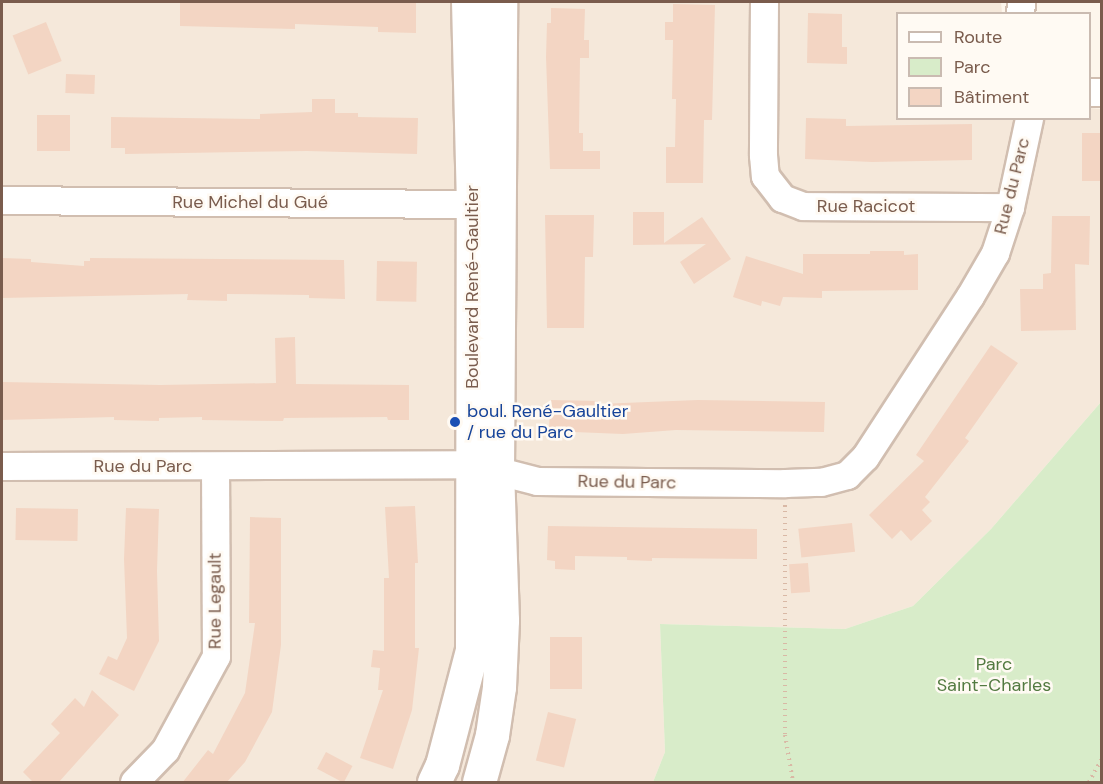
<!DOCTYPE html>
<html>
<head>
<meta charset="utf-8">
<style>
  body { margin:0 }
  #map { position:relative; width:1103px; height:784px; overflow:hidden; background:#fdf6ec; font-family:"DM Sans",sans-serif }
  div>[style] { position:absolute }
  .residential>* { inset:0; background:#f5e8da }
  .green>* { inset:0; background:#d8ecc9 }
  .building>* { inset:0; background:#f3d5c3; transform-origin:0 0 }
  .path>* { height:4px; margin-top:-2px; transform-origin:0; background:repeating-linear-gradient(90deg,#d9b8a5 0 1.5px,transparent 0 6px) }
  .roads { filter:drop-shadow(2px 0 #d1beb0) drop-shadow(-2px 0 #d1beb0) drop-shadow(0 2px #d1beb0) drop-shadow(0 -2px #d1beb0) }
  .street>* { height:27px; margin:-13.5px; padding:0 13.5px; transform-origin:13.5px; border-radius:13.5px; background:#fff }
  .secondary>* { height:33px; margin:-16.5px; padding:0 16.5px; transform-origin:16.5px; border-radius:16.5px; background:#fff }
  .dots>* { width:16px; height:16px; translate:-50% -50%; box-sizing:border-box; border:3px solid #fffaf3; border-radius:50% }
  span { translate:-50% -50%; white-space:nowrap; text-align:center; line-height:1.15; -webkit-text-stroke:5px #fffaf3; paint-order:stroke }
  .street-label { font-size:18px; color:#7a5c4d }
  .transit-label { font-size:18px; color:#164399 }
  .left { translate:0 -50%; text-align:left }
  .park-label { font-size:18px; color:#537a41 }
  .frame { position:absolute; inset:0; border:3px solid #7a5c4d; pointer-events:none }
  .legend { position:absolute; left:896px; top:12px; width:195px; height:108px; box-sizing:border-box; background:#fffaf3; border:2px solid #cabbb1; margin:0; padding:8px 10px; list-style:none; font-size:18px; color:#7a5c4d }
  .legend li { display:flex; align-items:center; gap:12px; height:30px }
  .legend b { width:30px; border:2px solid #cabbb1 }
</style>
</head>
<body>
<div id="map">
  <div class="residential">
    <i style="clip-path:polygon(2px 2px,1001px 2px,1002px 13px,898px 14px,898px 118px,1090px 118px,1090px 108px,1101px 109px,1101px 402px,991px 529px,913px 606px,845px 629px,660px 624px,665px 752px,653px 782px,2px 782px)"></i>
  </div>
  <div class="green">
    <i style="clip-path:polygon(1101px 402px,1101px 782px,653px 782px,665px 752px,660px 624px,845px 629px,913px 606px,991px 529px)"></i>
  </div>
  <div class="building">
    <i style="clip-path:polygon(180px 2px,416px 2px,416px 33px,378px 32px,378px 27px,295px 24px,295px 29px,180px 26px)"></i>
    <i style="clip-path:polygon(673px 4px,715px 5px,712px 120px,704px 120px,703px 183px,666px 183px,666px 147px,675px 147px,676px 99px,672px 99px,673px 40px,665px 40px,665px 22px,673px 22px)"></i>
    <i style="clip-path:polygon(551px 8px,585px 9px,584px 40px,589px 40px,589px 58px,580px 58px,579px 133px,583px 133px,583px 151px,600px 151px,600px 169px,550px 169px,546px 57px,547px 23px,551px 23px)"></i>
    <i style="clip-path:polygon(808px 13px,842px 14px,842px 47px,847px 47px,847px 64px,807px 63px)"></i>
    <i style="left:46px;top:22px;width:42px;height:36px;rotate:68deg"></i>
    <i style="left:66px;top:74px;width:29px;height:19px;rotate:2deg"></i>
    <i style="clip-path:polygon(312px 99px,335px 99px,335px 113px,358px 113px,358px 117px,418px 118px,417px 154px,307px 151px,125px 154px,125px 148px,111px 148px,111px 117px,260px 119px,260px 114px,312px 112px)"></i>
    <i style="left:37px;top:115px;width:33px;height:36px"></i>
    <i style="clip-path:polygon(806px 118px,846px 119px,846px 126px,972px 124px,972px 160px,872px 162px,805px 159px)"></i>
    <i style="left:1082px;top:133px;width:19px;height:48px"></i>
    <i style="clip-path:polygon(633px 212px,664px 212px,664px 243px,702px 217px,731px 259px,694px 284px,680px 262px,706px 244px,633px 245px)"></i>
    <i style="clip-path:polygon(545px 215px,594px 215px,593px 257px,585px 257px,584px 328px,547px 328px)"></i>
    <i style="clip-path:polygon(1052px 216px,1090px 216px,1089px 265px,1075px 264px,1076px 330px,1021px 331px,1020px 289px,1043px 289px,1043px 274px,1051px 273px)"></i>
    <i style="clip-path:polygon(870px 251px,904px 251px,904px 255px,918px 254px,918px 290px,822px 291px,822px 298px,783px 297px,780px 306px,762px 301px,761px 306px,733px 297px,746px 256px,803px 274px,803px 254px,870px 254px)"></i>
    <i style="clip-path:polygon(2px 258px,31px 259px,31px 262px,84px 266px,84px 261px,90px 261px,90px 258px,344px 260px,345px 299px,309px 298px,309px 295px,227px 294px,227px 301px,187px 300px,188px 294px,2px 298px)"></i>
    <i style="left:377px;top:261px;width:40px;height:40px;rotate:1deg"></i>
    <i style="clip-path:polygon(295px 337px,296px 384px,409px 385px,409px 420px,388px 420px,387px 417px,284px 418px,283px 421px,202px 420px,202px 417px,159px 418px,159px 421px,114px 420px,114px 417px,2px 420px,2px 382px,160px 385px,276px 383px,275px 338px)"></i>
    <i style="clip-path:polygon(991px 345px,1018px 363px,965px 438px,969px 441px,925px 497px,930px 502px,922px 510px,932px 521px,911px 541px,901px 530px,892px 539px,869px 515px,924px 461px,916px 455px)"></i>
    <i style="clip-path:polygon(550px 400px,598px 401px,598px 404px,698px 400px,825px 402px,824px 432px,676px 430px,623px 434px,549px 431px)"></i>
    <i style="clip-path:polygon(415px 506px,418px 563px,415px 563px,415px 648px,419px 648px,412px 710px,393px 769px,360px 758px,383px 690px,378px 690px,380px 668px,371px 667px,373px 650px,384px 651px,384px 578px,389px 578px,385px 507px)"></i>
    <i style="left:16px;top:508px;width:62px;height:32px;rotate:1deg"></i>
    <i style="clip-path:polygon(126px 508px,159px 509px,157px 571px,159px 641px,134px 691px,99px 674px,108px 656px,117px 660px,127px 638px,124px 559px)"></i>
    <i style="clip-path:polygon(250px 517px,281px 518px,281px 645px,272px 712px,245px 762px,226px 783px,182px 783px,208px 750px,213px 754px,245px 693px,255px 623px,249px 623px)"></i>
    <i style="left:852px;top:523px;width:29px;height:54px;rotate:84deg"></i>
    <i style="clip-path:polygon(548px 526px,757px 529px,757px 559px,652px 558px,652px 561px,627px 560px,627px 557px,575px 556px,575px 570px,555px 569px,555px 561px,547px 560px)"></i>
    <i style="left:808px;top:563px;width:29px;height:19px;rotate:86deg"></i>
    <i style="left:550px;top:637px;width:32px;height:52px"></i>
    <i style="clip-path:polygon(92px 690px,119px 715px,58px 783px,34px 783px,23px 772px,60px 733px,51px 724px,75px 698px,84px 707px)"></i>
    <i style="left:548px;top:712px;width:29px;height:50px;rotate:14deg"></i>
    <i style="left:326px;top:752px;width:30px;height:19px;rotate:28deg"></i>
  </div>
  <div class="path">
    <i style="left:785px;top:505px;width:230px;rotate:90deg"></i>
    <i style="left:785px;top:735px;width:48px;rotate:80.3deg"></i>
    <i style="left:1089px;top:782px;width:26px;rotate:-61deg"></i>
  </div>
  <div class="roads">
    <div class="street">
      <i style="left:764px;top:2px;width:153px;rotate:90.4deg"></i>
      <i style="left:763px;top:155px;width:21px;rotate:85deg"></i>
      <i style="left:765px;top:176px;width:28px;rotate:52deg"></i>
      <i style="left:782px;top:198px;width:22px;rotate:21deg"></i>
      <i style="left:803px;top:206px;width:207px;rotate:0.3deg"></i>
      <i style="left:1020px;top:14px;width:12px;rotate:-85deg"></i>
      <i style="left:1090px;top:92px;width:12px"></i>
      <i style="left:2px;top:200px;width:490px;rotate:0.5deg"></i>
      <i style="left:2px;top:466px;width:469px;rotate:-0.2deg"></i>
      <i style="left:471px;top:464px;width:68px;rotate:14.4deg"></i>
      <i style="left:537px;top:481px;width:248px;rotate:0.5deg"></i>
      <i style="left:785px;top:483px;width:36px;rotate:-2deg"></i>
      <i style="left:821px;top:482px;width:27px;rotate:-15deg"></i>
      <i style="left:847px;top:475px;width:25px;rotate:-45deg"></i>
      <i style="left:865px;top:457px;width:192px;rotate:-56.9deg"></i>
      <i style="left:970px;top:296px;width:50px;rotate:-59.8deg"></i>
      <i style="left:995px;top:253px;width:48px;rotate:-71.9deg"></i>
      <i style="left:1010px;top:207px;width:91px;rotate:-77.9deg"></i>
      <i style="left:134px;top:782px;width:45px;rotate:-45.9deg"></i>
      <i style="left:165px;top:750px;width:107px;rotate:-61.5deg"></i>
      <i style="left:216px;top:656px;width:190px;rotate:-90.3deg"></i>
    </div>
    <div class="secondary">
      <i style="left:434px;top:782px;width:19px;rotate:-65deg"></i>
      <i style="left:442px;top:765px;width:119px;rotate:-75.4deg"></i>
      <i style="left:472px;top:650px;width:445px;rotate:-89.9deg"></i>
      <i style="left:473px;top:205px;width:203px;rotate:-91.4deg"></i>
      <i style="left:479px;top:782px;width:49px;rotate:-74.5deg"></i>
      <i style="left:492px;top:735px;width:49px;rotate:-81.7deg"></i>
      <i style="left:499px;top:687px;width:67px;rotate:-87.4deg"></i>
      <i style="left:502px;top:620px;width:149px;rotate:-91.9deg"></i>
      <i style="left:497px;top:471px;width:469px;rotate:-89.6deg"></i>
    </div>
  </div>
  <div class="dots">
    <i style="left:455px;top:422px;background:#1a4fb4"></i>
  </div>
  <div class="street-label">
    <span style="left:1012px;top:186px;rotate:-76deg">Rue du Parc</span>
    <span style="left:250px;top:202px">Rue Michel du Gué</span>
    <span style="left:866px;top:206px">Rue Racicot</span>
    <span style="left:472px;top:287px;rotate:-90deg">Boulevard René-Gaultier</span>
    <span style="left:143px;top:466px">Rue du Parc</span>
    <span style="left:627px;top:482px;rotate:1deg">Rue du Parc</span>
    <span style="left:215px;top:601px;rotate:-90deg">Rue Legault</span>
  </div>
  <div class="transit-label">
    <span class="left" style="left:467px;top:422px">boul. René-Gaultier<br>/ rue du Parc</span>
  </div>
  <div class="park-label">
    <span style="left:994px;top:675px">Parc<br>Saint-Charles</span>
  </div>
  <div class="frame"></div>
  <ul class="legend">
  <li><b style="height:8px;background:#fff"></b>Route</li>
  <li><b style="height:16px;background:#d8ecc9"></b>Parc</li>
  <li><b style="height:16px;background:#f3d5c3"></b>Bâtiment</li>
  </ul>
</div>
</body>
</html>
